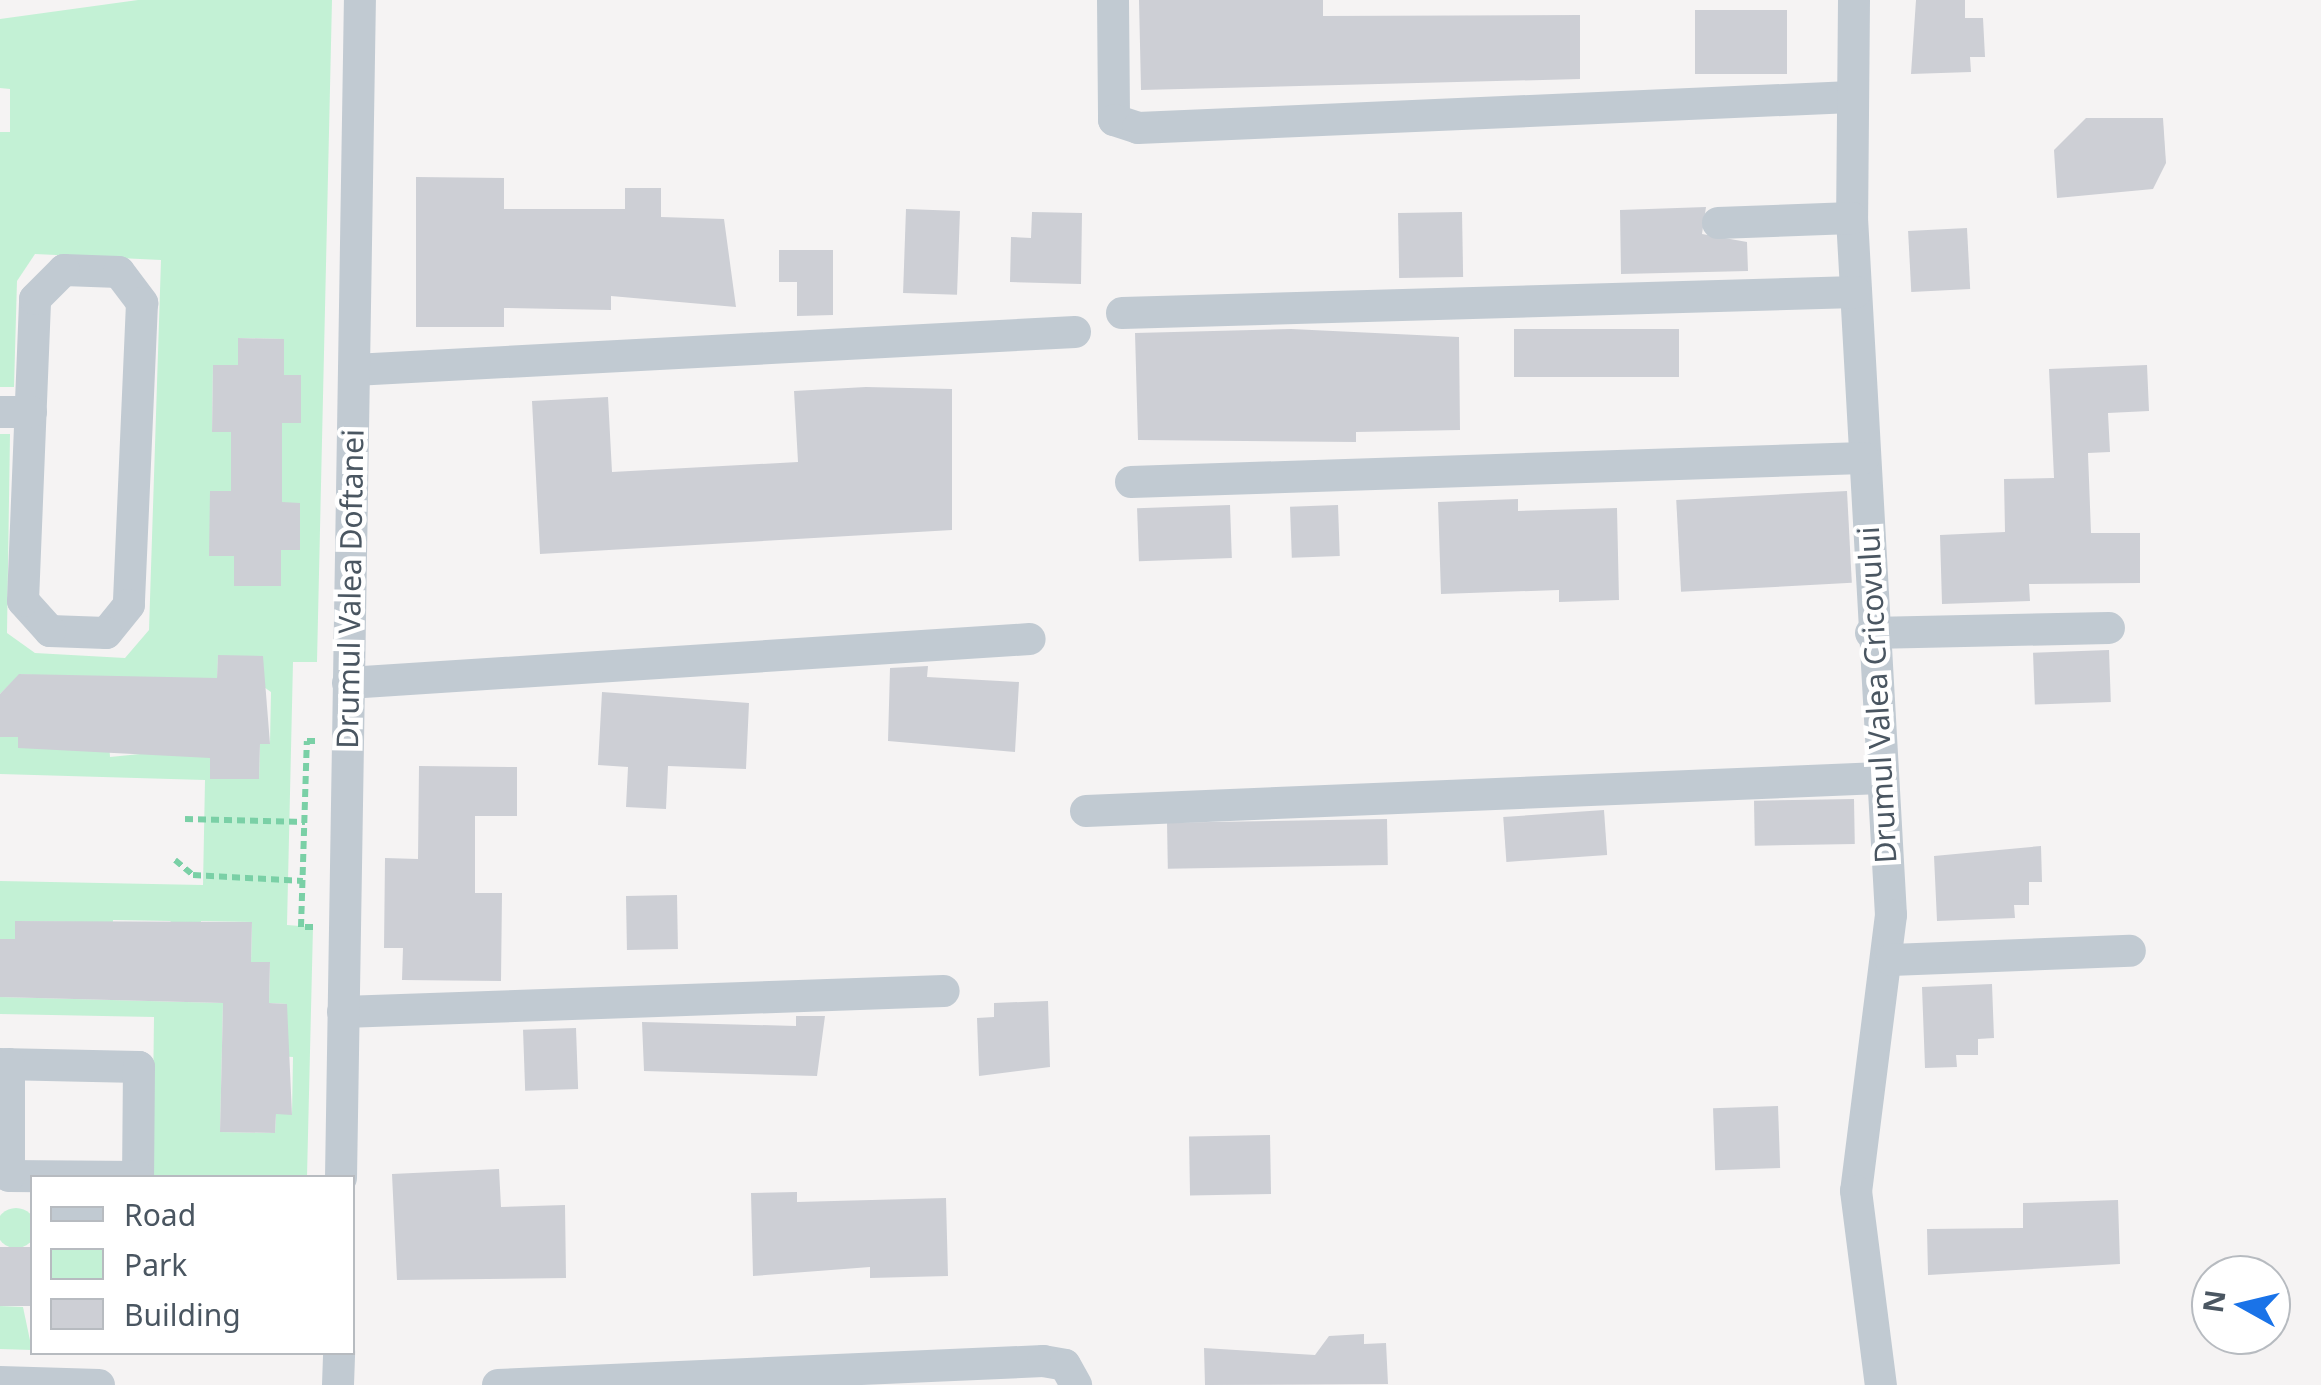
<!DOCTYPE html>
<html>
<head>
<meta charset="utf-8">
<style>
  body { margin:0 }
  #map { position:relative; width:2321px; height:1385px; overflow:hidden; background:#f5f3f3; font-family:"Noto Sans",sans-serif }
  div>[style] { position:absolute }
  .green>* { inset:0; background:#c3f1d5 }
  .round { border-radius:50% }
  .building>* { inset:0; background:#cdcfd5; transform-origin:0 0 }
  .path>* { height:6px; margin-top:-3px; transform-origin:0; background:repeating-linear-gradient(90deg,#7ad0a6 0 8px,transparent 0 13px) }
  .minor>* { height:32px; margin:-16px; padding:0 16px; transform-origin:16px; border-radius:16px; background:#c1cad2 }
  span { translate:-50% -50%; white-space:nowrap; text-align:center; line-height:1.15; -webkit-text-stroke:9px #fff; paint-order:stroke }
  .street-label { font-size:30px; color:#4a5661 }
  .legend { position:absolute; left:30px; top:1175px; width:325px; height:180px; box-sizing:border-box; background:#fff; border:2px solid #b7bbc0; margin:0; padding:12px 18px; list-style:none; font-size:30px; color:#4a5661 }
  .legend li { display:flex; align-items:center; gap:20px; height:50px }
  .legend b { width:50px; border:2px solid #b7bbc0 }
  .north { position:absolute; left:2191px; top:1255px; width:100px; height:100px; box-sizing:border-box; background:#fff; border:2px solid #b7bbc0; border-radius:50%; rotate:278deg; font-size:28px; font-weight:700; line-height:40px; text-align:center; color:#4a5661 }
  .north::after { content:''; display:block; margin:auto; width:35px; height:45px; background:#1a73e8; clip-path:polygon(50% 0,100% 100%,50% 72%,0 100%) }
</style>
</head>
<body>
<div id="map">
  <div class="green">
    <i style="clip-path:polygon(evenodd,138px 0,332px 0,317px 662px,293px 662px,287px 925px,313px 927px,307px 1177px,152px 1177px,154px 1017px,0 1014px,0 997px,223px 1003px,220px 1132px,275px 1133px,276px 1114px,292px 1114px,293px 1057px,277px 1056px,287px 1004px,269px 1003px,270px 962px,251px 962px,252px 922px,201px 921px,200px 946px,170px 921px,113px 920px,112px 941px,76px 922px,16px 921px,15px 939px,0 939px,0 881px,203px 885px,205px 780px,0 774px,0 737px,18px 737px,19px 748px,109px 741px,110px 757px,210px 747px,210px 779px,259px 779px,260px 744px,270px 743px,271px 692px,218px 655px,217px 689px,20px 674px,0 694px,0 434px,10px 434px,7px 633px,35px 653px,125px 658px,149px 630px,161px 260px,35px 254px,17px 281px,14px 387px,0 387px,0 132px,10px 132px,10px 89px,0 88px,0 19px,138px 0,239px 338px,283px 339px,284px 375px,301px 375px,301px 423px,282px 423px,282px 503px,300px 503px,300px 549px,281px 550px,281px 586px,235px 586px,234px 556px,210px 556px,210px 491px,231px 491px,231px 432px,212px 432px,213px 365px,238px 365px,239px 338px)"></i>
    <i class="round" style="left:-4px;top:1208px;width:40px;height:40px"></i>
    <i style="clip-path:polygon(0 1306px,23px 1307px,32px 1350px,0 1349px)"></i>
  </div>
  <div class="building">
    <i style="clip-path:polygon(1139px 0,1323px 0,1323px 16px,1580px 15px,1580px 79px,1141px 90px)"></i>
    <i style="clip-path:polygon(1916px 0,1965px 0,1965px 18px,1983px 18px,1985px 57px,1970px 57px,1971px 72px,1911px 74px)"></i>
    <i style="left:1695px;top:10px;width:92px;height:64px"></i>
    <i style="clip-path:polygon(2086px 118px,2163px 118px,2166px 163px,2153px 189px,2057px 198px,2054px 150px)"></i>
    <i style="clip-path:polygon(416px 177px,504px 178px,504px 209px,625px 209px,625px 188px,661px 188px,661px 217px,724px 219px,736px 307px,611px 296px,611px 310px,504px 308px,504px 327px,416px 327px)"></i>
    <i style="clip-path:polygon(1706px 207px,1702px 234px,1747px 242px,1748px 271px,1621px 274px,1620px 210px)"></i>
    <i style="left:906px;top:209px;width:54px;height:84px;rotate:2deg"></i>
    <i style="clip-path:polygon(1032px 212px,1082px 213px,1081px 284px,1010px 282px,1011px 237px,1031px 238px)"></i>
    <i style="left:1462px;top:212px;width:65px;height:64px;rotate:89deg"></i>
    <i style="left:1967px;top:228px;width:61px;height:59px;rotate:87deg"></i>
    <i style="clip-path:polygon(779px 250px,833px 250px,833px 315px,797px 316px,797px 282px,779px 282px)"></i>
    <i style="clip-path:polygon(1291px 329px,1459px 337px,1460px 430px,1356px 432px,1356px 442px,1138px 440px,1135px 333px)"></i>
    <i style="left:1514px;top:329px;width:165px;height:48px"></i>
    <i style="clip-path:polygon(238px 338px,284px 339px,284px 375px,301px 375px,301px 423px,282px 423px,282px 502px,300px 503px,300px 550px,281px 550px,281px 586px,234px 586px,234px 556px,209px 556px,210px 491px,231px 491px,231px 432px,212px 432px,213px 365px,238px 365px)"></i>
    <i style="clip-path:polygon(2147px 365px,2149px 411px,2108px 413px,2110px 452px,2088px 453px,2091px 533px,2140px 533px,2140px 583px,2029px 584px,2030px 601px,1942px 604px,1940px 535px,2005px 532px,2004px 479px,2054px 478px,2049px 369px)"></i>
    <i style="clip-path:polygon(866px 387px,952px 389px,952px 530px,540px 554px,532px 401px,608px 397px,612px 472px,798px 462px,794px 391px)"></i>
    <i style="left:1847px;top:491px;width:92px;height:171px;rotate:87deg"></i>
    <i style="clip-path:polygon(1518px 499px,1518px 511px,1617px 508px,1619px 600px,1559px 602px,1559px 590px,1441px 594px,1438px 502px)"></i>
    <i style="left:1230px;top:505px;width:53px;height:93px;rotate:88deg"></i>
    <i style="left:1338px;top:505px;width:51px;height:48px;rotate:88deg"></i>
    <i style="left:2109px;top:650px;width:52px;height:76px;rotate:88deg"></i>
    <i style="clip-path:polygon(218px 655px,263px 656px,270px 744px,260px 744px,259px 779px,210px 779px,210px 758px,18px 748px,18px 737px,0 737px,0 694px,19px 674px,217px 678px)"></i>
    <i style="clip-path:polygon(928px 666px,927px 677px,1019px 682px,1015px 752px,888px 741px,890px 668px)"></i>
    <i style="clip-path:polygon(602px 692px,749px 703px,746px 769px,668px 766px,666px 809px,626px 807px,628px 767px,598px 765px)"></i>
    <i style="clip-path:polygon(419px 766px,517px 767px,517px 816px,475px 816px,475px 893px,502px 893px,501px 981px,402px 980px,403px 948px,384px 948px,385px 858px,418px 859px)"></i>
    <i style="left:1854px;top:799px;width:45px;height:100px;rotate:89deg"></i>
    <i style="left:1604px;top:810px;width:45px;height:101px;rotate:86deg"></i>
    <i style="left:1387px;top:819px;width:46px;height:220px;rotate:89deg"></i>
    <i style="clip-path:polygon(2041px 846px,2042px 882px,2029px 882px,2029px 905px,2014px 905px,2015px 918px,1937px 921px,1934px 856px)"></i>
    <i style="left:677px;top:895px;width:54px;height:51px;rotate:89deg"></i>
    <i style="clip-path:polygon(15px 921px,252px 922px,251px 962px,270px 962px,269px 1003px,287px 1004px,292px 1115px,276px 1114px,275px 1133px,220px 1132px,223px 1003px,0 997px,0 939px,15px 939px)"></i>
    <i style="clip-path:polygon(1992px 984px,1994px 1038px,1978px 1039px,1978px 1055px,1956px 1055px,1957px 1067px,1925px 1068px,1922px 987px)"></i>
    <i style="clip-path:polygon(1048px 1001px,1050px 1067px,979px 1076px,977px 1018px,994px 1017px,994px 1003px)"></i>
    <i style="clip-path:polygon(796px 1016px,825px 1016px,817px 1076px,644px 1071px,642px 1022px,796px 1026px)"></i>
    <i style="left:576px;top:1028px;width:61px;height:53px;rotate:88deg"></i>
    <i style="left:1778px;top:1106px;width:62px;height:65px;rotate:88deg"></i>
    <i style="left:1270px;top:1135px;width:59px;height:81px;rotate:89deg"></i>
    <i style="clip-path:polygon(499px 1169px,501px 1207px,565px 1205px,566px 1278px,397px 1280px,392px 1174px)"></i>
    <i style="clip-path:polygon(797px 1192px,797px 1202px,946px 1198px,948px 1276px,870px 1278px,870px 1267px,753px 1276px,751px 1193px)"></i>
    <i style="clip-path:polygon(2118px 1200px,2120px 1264px,1928px 1275px,1927px 1229px,2023px 1228px,2023px 1203px)"></i>
    <i style="left:0;top:1247px;width:32px;height:59px"></i>
    <i style="clip-path:polygon(1364px 1334px,1364px 1344px,1386px 1343px,1388px 1384px,1205px 1385px,1204px 1348px,1315px 1355px,1329px 1336px)"></i>
  </div>
  <div class="path">
    <i style="left:185px;top:819px;width:120px;rotate:1.4deg"></i>
    <i style="left:175px;top:860px;width:23px;rotate:40deg"></i>
    <i style="left:193px;top:875px;width:110px;rotate:3.1deg"></i>
    <i style="left:313px;top:927px;width:12px;rotate:180deg"></i>
    <i style="left:301px;top:927px;width:186px;rotate:-88.2deg"></i>
    <i style="left:307px;top:741px;width:10px"></i>
  </div>
  <div class="minor">
    <i style="left:1113px;top:0;width:120px;rotate:89.5deg"></i>
    <i style="left:1114px;top:120px;width:25px;rotate:18deg"></i>
    <i style="left:1138px;top:128px;width:714px;rotate:-2.49deg"></i>
    <i style="left:1854px;top:0;width:218px;rotate:90.5deg"></i>
    <i style="left:1852px;top:218px;width:698px;rotate:86.8deg"></i>
    <i style="left:1891px;top:915px;width:278px;rotate:97.2deg"></i>
    <i style="left:1856px;top:1191px;width:196px;rotate:82.7deg"></i>
    <i style="left:1718px;top:223px;width:134px;rotate:-2.1deg"></i>
    <i style="left:64px;top:270px;width:55px;rotate:2.1deg"></i>
    <i style="left:119px;top:272px;width:39px;rotate:53deg"></i>
    <i style="left:142px;top:303px;width:302px;rotate:92.5deg"></i>
    <i style="left:129px;top:605px;width:36px;rotate:129deg"></i>
    <i style="left:106px;top:633px;width:56px;rotate:-178deg"></i>
    <i style="left:50px;top:631px;width:40px;rotate:-132deg"></i>
    <i style="left:23px;top:601px;width:302px;rotate:-87.7deg"></i>
    <i style="left:35px;top:299px;width:41px;rotate:-45deg"></i>
    <i style="left:1122px;top:313px;width:734px;rotate:-1.64deg"></i>
    <i style="left:354px;top:370px;width:722px;rotate:-3.02deg"></i>
    <i style="left:0;top:412px;width:31px"></i>
    <i style="left:1131px;top:482px;width:733px;rotate:-1.88deg"></i>
    <i style="left:1871px;top:633px;width:238px;rotate:-1.2deg"></i>
    <i style="left:348px;top:683px;width:683px;rotate:-3.69deg"></i>
    <i style="left:1086px;top:811px;width:795px;rotate:-2.38deg"></i>
    <i style="left:1891px;top:960px;width:239px;rotate:-2.2deg"></i>
    <i style="left:343px;top:1012px;width:601px;rotate:-2deg"></i>
    <i style="left:0;top:1064px;width:139px;rotate:1.2deg"></i>
    <i style="left:139px;top:1067px;width:110px;rotate:90.5deg"></i>
    <i style="left:138px;top:1177px;width:129px;rotate:-179.6deg"></i>
    <i style="left:9px;top:1176px;width:112px;rotate:-90deg"></i>
    <i style="left:341px;top:1178px;width:1178px;rotate:-89.08deg"></i>
    <i style="left:0;top:1382px;width:99px;rotate:1.7deg"></i>
    <i style="left:338px;top:1385px;width:33px;rotate:-88deg"></i>
    <i style="left:498px;top:1385px;width:546px;rotate:-2.52deg"></i>
    <i style="left:1043px;top:1361px;width:22px;rotate:10deg"></i>
    <i style="left:1065px;top:1365px;width:23px;rotate:61deg"></i>
  </div>
  <div class="street-label">
    <span style="left:350px;top:589px;rotate:-89deg">Drumul Valea Doftanei</span>
    <span style="left:1877px;top:695px;rotate:-93deg">Drumul Valea Cricovului</span>
  </div>
  <ul class="legend">
  <li><b style="height:12px;background:#c1cad2"></b>Road</li>
  <li><b style="height:28px;background:#c3f1d5"></b>Park</li>
  <li><b style="height:28px;background:#cdcfd5"></b>Building</li>
  </ul>
  <div class="north">N</div>
</div>
</body>
</html>
